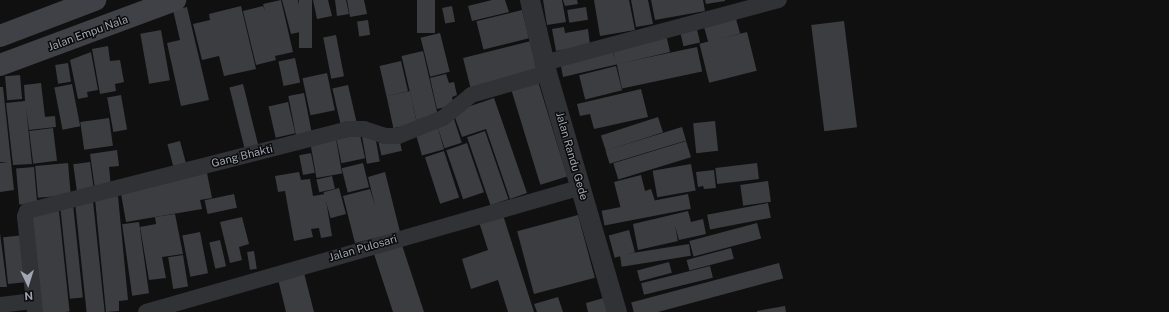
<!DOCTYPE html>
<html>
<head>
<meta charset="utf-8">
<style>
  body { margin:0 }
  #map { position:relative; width:1169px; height:312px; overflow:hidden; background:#101011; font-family:"Public Sans",sans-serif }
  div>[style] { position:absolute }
  .building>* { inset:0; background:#3c3d41; transform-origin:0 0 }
  .minor>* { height:16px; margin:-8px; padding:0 8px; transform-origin:8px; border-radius:8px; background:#313236 }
  .tertiary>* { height:20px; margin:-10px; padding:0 10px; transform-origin:10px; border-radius:10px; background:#313236 }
  .secondary>* { height:22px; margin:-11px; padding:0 11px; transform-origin:11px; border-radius:11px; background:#3f4146 }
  span { translate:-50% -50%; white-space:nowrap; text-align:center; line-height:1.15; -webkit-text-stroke:3px #0b0b0c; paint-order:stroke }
  .street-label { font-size:11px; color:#a0a6b2 }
  .north { position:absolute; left:8px; top:264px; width:40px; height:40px; -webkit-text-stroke:3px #0b0b0c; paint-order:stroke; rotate:176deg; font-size:11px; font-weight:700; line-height:16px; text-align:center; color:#a0a6b2 }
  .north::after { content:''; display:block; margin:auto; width:14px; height:18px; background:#a0a6b2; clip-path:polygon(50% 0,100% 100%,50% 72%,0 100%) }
</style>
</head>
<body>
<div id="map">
  <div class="building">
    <i style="clip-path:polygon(281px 0,293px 52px,275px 56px,276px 60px,256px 65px,243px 11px,263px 6px,265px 10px,263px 4px)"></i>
    <i style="clip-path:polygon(282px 0,298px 0,305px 31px,291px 34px)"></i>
    <i style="left:299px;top:0;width:13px;height:48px"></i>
    <i style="clip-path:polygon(313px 0,328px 0,332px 16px,317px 19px)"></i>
    <i style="clip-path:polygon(335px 0,346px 0,349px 14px,337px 16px)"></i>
    <i style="clip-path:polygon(347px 0,364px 0,367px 14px,350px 17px)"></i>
    <i style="left:417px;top:0;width:18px;height:33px"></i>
    <i style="clip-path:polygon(492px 0,505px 0,509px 12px,472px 21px,468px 6px)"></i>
    <i style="clip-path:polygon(543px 0,562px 0,566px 22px,547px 25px)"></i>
    <i style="clip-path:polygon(563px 0,577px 0,578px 4px,565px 6px)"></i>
    <i style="clip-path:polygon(594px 0,629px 0,635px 30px,600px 36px)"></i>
    <i style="clip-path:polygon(631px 0,648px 0,653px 24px,636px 27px)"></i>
    <i style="clip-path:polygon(651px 0,703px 0,705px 11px,655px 20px)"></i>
    <i style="clip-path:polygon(705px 0,725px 0,725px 1px,706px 4px)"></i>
    <i style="clip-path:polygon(241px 6px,256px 69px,224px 76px,219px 56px,202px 60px,193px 24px,210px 20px,209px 14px)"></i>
    <i style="left:452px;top:6px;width:16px;height:10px;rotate:79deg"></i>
    <i style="clip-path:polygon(187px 7px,209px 100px,181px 106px,167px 43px,180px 40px,173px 10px)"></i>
    <i style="left:586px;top:7px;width:13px;height:19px;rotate:81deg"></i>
    <i style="left:522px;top:10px;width:29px;height:47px;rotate:76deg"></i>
    <i style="left:736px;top:19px;width:15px;height:33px;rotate:74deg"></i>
    <i style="left:368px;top:20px;width:15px;height:11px;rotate:82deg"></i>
    <i style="left:844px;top:21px;width:107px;height:33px;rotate:83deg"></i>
    <i style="left:696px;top:25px;width:18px;height:17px;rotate:77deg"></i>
    <i style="clip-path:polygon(564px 27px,565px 33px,588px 29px,590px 45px,556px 51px,552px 29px)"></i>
    <i style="left:161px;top:30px;width:51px;height:21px;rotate:80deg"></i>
    <i style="left:747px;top:32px;width:40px;height:49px;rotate:76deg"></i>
    <i style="left:440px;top:33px;width:40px;height:20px;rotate:76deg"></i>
    <i style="clip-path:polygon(666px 34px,670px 52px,563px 77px,560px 61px,612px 49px,615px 60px,612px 46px)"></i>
    <i style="left:336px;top:35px;width:42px;height:13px;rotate:79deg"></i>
    <i style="left:531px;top:41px;width:32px;height:70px;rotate:76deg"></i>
    <i style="clip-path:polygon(108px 46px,110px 61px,120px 60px,124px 82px,115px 84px,116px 91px,100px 94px,92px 49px)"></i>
    <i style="left:697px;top:47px;width:25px;height:82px;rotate:78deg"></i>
    <i style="left:423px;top:51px;width:66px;height:22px;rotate:77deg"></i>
    <i style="clip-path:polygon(91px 52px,98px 90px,87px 92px,88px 97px,78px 99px,70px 60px)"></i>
    <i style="left:295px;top:58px;width:25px;height:17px;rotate:78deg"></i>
    <i style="left:401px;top:61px;width:31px;height:22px;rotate:77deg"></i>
    <i style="left:68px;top:63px;width:19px;height:13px;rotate:81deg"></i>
    <i style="left:616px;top:66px;width:25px;height:38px;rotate:76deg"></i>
    <i style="left:327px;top:73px;width:38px;height:25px;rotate:78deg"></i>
    <i style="clip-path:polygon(446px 74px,449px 83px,454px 82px,457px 95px,452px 97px,454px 105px,437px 109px,430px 78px)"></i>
    <i style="left:20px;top:75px;width:24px;height:15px;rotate:85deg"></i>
    <i style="left:537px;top:78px;width:103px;height:28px;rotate:73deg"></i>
    <i style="clip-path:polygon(41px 83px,45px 117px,55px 116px,56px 127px,29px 130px,26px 108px,32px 164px,13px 165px,6px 103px,25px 101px,24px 85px)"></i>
    <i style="left:72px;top:84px;width:43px;height:18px;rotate:79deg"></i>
    <i style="left:243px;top:84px;width:63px;height:14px;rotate:76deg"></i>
    <i style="left:348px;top:85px;width:37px;height:16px;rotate:77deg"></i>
    <i style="clip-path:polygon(0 87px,3px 87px,14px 190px,0 192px,0 163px,8px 162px,0 162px)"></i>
    <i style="clip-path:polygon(641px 89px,648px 117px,594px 129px,590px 114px,580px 116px,577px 104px)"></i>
    <i style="left:410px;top:91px;width:33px;height:24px;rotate:78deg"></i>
    <i style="left:304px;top:93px;width:41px;height:16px;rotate:79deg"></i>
    <i style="left:121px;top:95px;width:35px;height:14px;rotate:80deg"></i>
    <i style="clip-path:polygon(494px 98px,527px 193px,510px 199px,486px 129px,462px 137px,453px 112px)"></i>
    <i style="left:288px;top:102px;width:32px;height:20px;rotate:77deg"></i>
    <i style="left:658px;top:117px;width:16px;height:60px;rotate:72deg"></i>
    <i style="left:109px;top:118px;width:28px;height:29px;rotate:82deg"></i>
    <i style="left:454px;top:119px;width:25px;height:18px;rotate:72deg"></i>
    <i style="left:715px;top:121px;width:30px;height:22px;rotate:84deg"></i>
    <i style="left:682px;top:127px;width:14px;height:80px;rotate:73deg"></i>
    <i style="left:53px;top:128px;width:33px;height:24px;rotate:83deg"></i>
    <i style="left:438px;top:128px;width:22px;height:23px;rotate:74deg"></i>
    <i style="left:359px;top:130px;width:29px;height:24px;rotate:78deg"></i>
    <i style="left:485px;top:131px;width:72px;height:19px;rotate:71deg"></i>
    <i style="left:375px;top:135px;width:27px;height:13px;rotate:80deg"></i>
    <i style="left:399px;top:138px;width:13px;height:21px;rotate:77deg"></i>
    <i style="left:336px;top:139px;width:35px;height:26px;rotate:80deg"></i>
    <i style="left:180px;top:141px;width:28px;height:13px;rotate:75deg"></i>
    <i style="left:686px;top:141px;width:17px;height:76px;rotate:73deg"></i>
    <i style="left:467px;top:143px;width:52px;height:22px;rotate:71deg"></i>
    <i style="clip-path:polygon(117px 150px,119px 166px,109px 167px,111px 187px,95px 189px,90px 154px)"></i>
    <i style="left:444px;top:151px;width:49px;height:20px;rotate:72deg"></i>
    <i style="left:311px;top:153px;width:20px;height:12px;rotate:79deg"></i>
    <i style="left:90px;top:162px;width:28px;height:17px;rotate:82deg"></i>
    <i style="left:68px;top:163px;width:32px;height:33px;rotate:85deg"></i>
    <i style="left:363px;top:163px;width:25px;height:22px;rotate:76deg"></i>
    <i style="left:757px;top:163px;width:16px;height:42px;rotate:83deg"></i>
    <i style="left:691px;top:164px;width:27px;height:39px;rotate:80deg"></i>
    <i style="left:34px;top:167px;width:36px;height:18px;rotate:85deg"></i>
    <i style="clip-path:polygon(714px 170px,716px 188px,704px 189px,703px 186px,698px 187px,696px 172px)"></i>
    <i style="clip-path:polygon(299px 172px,301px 180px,310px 179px,313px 196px,325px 194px,332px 236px,321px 238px,319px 228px,311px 229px,313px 237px,294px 241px,285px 191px,278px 192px,275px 176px)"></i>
    <i style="clip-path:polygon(385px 172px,400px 232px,355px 243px,343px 196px,370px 189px,375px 206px,368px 177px)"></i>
    <i style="clip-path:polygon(207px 173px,212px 198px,200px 200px,202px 209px,126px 222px,120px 188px)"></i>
    <i style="clip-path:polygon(641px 175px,645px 191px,651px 189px,655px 201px,621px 209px,614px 182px)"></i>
    <i style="left:332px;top:176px;width:13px;height:16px;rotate:77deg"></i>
    <i style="left:768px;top:181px;width:21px;height:28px;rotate:82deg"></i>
    <i style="left:339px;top:188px;width:27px;height:16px;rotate:75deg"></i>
    <i style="left:234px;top:194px;width:14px;height:30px;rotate:78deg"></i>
    <i style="left:688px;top:194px;width:15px;height:88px;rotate:79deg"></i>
    <i style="clip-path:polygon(118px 196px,128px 300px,119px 301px,119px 311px,106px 312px,95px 199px)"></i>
    <i style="left:93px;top:201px;width:112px;height:18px;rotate:84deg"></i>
    <i style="left:768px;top:203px;width:15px;height:62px;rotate:79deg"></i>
    <i style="left:73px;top:204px;width:94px;height:13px;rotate:84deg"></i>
    <i style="left:59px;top:211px;width:101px;height:32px;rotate:84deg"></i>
    <i style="clip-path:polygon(688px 211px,691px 222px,703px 219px,706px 234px,679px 240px,675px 226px,678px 241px,638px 250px,633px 224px)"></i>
    <i style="clip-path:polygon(175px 214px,183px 254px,162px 257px,166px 278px,149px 280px,140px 227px,156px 224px,155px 217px)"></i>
    <i style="clip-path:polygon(503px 215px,534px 312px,508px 312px,498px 280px,471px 289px,462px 259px,488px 250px,479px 222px)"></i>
    <i style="left:578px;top:215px;width:65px;height:63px;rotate:75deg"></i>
    <i style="clip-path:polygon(242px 217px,249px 244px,239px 247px,242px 260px,230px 263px,220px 222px)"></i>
    <i style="left:139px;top:222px;width:72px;height:17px;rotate:82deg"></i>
    <i style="left:757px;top:223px;width:16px;height:70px;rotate:75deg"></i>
    <i style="left:629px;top:230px;width:23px;height:21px;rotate:75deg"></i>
    <i style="left:200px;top:232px;width:42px;height:18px;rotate:79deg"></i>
    <i style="clip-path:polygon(0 233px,7px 287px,0 287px)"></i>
    <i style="left:25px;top:235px;width:47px;height:22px;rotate:84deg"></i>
    <i style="left:220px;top:240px;width:27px;height:11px;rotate:77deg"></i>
    <i style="left:689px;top:244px;width:12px;height:70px;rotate:81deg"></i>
    <i style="clip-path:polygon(402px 245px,424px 312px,393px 312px,374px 254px)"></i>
    <i style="left:731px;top:248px;width:11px;height:46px;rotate:75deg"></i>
    <i style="left:254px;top:251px;width:18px;height:7px;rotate:81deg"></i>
    <i style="left:183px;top:255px;width:32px;height:15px;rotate:81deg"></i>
    <i style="left:669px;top:262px;width:11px;height:33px;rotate:75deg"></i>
    <i style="left:779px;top:263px;width:16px;height:153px;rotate:75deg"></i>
    <i style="left:710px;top:266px;width:12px;height:71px;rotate:76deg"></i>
    <i style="clip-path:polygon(304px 273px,314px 312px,286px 312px,278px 279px)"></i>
    <i style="clip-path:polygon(558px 297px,563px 312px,537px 312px,534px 304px)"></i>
    <i style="clip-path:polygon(607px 297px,612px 312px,588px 312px,586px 303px)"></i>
    <i style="clip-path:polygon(785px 306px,786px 312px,757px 312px,757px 311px)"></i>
  </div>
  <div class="minor">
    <i style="left:544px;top:63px;width:243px;rotate:-15deg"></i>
    <i style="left:0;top:305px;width:34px;rotate:-7deg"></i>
    <i style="left:35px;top:312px;width:96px;rotate:-96deg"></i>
    <i style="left:25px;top:217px;width:6px;rotate:-72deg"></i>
    <i style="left:27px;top:211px;width:331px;rotate:-14.3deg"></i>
    <i style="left:348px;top:129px;width:16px"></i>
    <i style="left:364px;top:129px;width:22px;rotate:18deg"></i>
    <i style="left:385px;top:136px;width:13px"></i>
    <i style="left:398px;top:136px;width:48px;rotate:-21.8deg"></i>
    <i style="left:443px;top:118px;width:36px;rotate:-39deg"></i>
    <i style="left:471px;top:95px;width:79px;rotate:-16.1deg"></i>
    <i style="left:146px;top:312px;width:453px;rotate:-16deg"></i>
  </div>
  <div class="tertiary">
    <i style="left:530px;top:0;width:75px;rotate:76.9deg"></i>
    <i style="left:547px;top:73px;width:249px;rotate:73.7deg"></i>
  </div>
  <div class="secondary">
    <i style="left:0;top:36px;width:102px;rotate:-20.8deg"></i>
    <i style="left:0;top:65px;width:187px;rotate:-20.4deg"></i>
  </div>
  <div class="street-label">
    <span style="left:88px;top:33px;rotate:-20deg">Jalan Empu Nala</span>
    <span style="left:242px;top:156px;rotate:-14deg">Gang Bhakti</span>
    <span style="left:572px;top:156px;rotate:74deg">Jalan Randu Gede</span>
    <span style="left:363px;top:248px;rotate:-16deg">Jalan Pulosari</span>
  </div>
  <div class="north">N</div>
</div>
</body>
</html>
